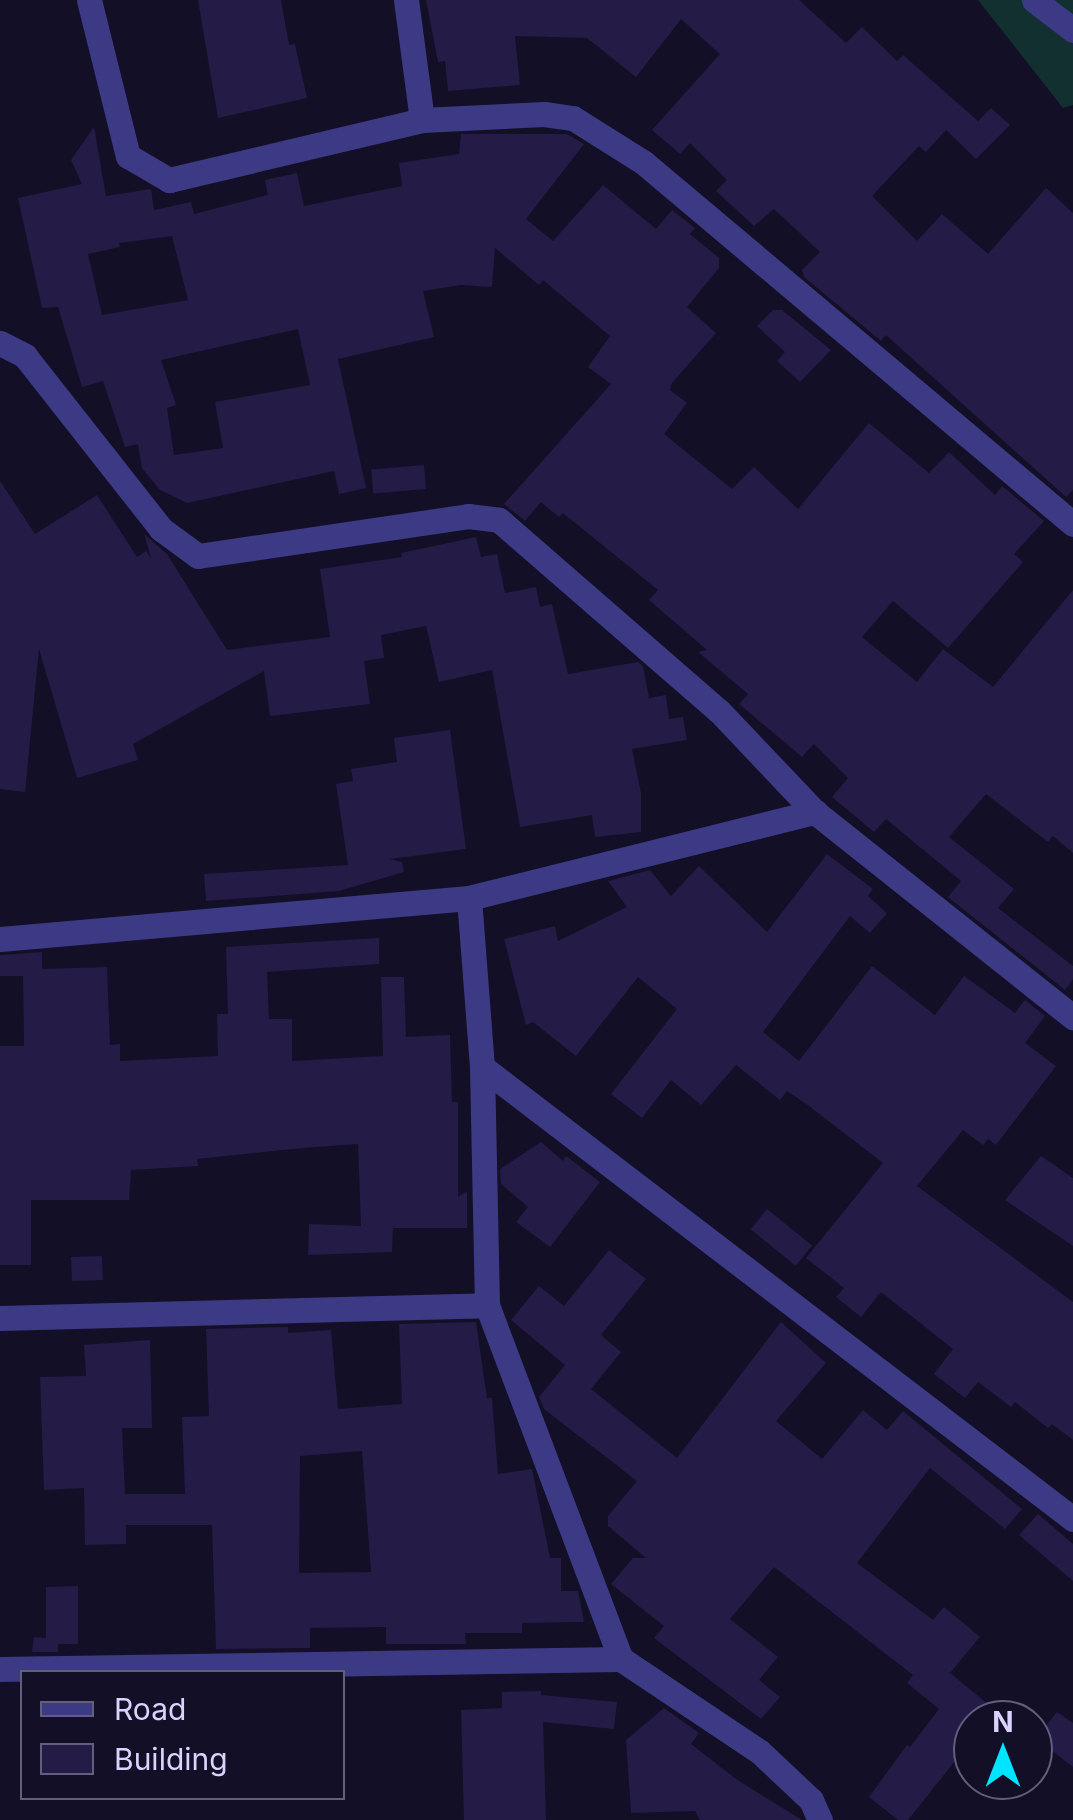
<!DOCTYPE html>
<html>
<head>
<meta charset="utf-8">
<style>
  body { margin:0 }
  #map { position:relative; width:1073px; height:1820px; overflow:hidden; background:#130f26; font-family:Inter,sans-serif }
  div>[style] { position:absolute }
  .green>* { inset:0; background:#12302f }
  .building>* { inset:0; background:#241b47; transform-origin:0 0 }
  .street>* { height:25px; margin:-12.5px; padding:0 12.5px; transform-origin:12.5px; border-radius:12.5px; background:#3d3a85 }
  span { translate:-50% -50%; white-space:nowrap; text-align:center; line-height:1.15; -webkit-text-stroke:8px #130f26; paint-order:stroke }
  .legend { position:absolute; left:20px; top:1670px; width:325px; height:130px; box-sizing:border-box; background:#130f26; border:2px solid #625e7d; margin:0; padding:12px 18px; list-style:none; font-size:30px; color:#d9d4ff }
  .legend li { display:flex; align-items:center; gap:20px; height:50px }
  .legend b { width:50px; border:2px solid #625e7d }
  .north { position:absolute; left:953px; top:1700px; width:100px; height:100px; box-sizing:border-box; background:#130f26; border:2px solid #625e7d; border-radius:50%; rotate:0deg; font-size:28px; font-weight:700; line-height:40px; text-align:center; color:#d9d4ff }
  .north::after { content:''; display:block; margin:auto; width:35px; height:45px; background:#00e5ff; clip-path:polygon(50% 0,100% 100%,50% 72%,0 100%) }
</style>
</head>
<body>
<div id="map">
  <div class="green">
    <i style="clip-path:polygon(978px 0,1073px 0,1073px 105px,1063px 108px)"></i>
  </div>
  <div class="building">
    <i style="clip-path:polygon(198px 0,281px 0,289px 45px,295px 44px,307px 98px,218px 118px)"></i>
    <i style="clip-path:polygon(426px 0,799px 0,846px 43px,862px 27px,897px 61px,903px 55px,978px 121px,991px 108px,1010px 125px,976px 159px,946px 130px,926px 152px,919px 146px,872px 196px,917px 241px,942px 214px,988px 254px,1046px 188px,1073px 213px,1073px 490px,1066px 497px,886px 335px,881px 341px,804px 277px,802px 270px,820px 252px,774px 209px,754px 226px,716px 191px,727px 180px,690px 143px,680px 154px,652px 130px,720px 54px,681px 19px,636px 77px,587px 38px,515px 36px,520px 85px,448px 91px,445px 61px,438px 62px)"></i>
    <i style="clip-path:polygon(evenodd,94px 127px,106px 196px,151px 189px,154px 210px,191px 202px,194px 214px,268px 195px,265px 180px,297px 173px,304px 206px,402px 186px,399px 163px,459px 154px,461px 134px,567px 134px,584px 144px,526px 219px,553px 241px,603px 185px,656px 229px,672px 210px,695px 228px,690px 234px,719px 258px,719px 268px,687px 307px,716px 333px,672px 383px,670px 390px,687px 403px,664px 434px,732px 489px,754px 467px,798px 509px,869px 423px,929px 473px,949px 452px,995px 495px,1002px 486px,1044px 521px,1014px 554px,1023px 562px,948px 648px,893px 601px,862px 637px,917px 682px,943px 649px,993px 687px,1073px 590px,1073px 853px,1053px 836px,1048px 842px,986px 794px,949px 837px,1014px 889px,998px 908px,1073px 966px,1073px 979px,1065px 990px,948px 897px,961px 881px,886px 819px,874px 832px,832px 797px,848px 778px,814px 744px,802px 757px,739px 704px,748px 694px,698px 652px,707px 650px,649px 600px,658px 590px,563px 513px,559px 517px,541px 502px,525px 521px,504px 504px,611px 384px,588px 367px,610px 336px,543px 280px,539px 285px,495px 248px,492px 287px,461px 285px,423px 291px,434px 337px,338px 359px,366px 488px,339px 494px,334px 471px,187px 503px,160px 490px,142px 468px,138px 444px,125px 447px,103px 381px,82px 387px,58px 307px,42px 308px,18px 198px,82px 184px,71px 160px,94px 127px,172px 236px,188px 300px,102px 315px,88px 254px,120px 247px,119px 243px,172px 236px,94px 127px,298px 329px,310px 385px,215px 402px,223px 448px,174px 455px,167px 408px,176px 405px,161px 360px,298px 329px)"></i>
    <i style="clip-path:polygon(773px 310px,782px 310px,831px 350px,800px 382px,777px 361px,785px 352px,757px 326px)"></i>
    <i style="left:424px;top:465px;width:24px;height:53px;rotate:85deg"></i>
    <i style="clip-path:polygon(0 481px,35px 534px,97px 495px,137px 557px,146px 551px,151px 558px,144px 534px,167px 554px,227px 650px,330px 637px,320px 569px,402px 557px,401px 553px,476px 537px,481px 557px,497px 554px,505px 593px,536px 587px,540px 607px,552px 604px,568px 674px,638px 662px,643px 666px,649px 698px,666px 695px,669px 719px,683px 717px,687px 740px,632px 749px,641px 793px,641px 832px,595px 837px,592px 815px,520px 827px,492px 670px,439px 682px,426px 626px,381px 635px,384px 658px,364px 661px,370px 704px,270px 716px,264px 671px,133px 744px,138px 760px,77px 778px,39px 649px,25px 792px,0 789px)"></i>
    <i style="clip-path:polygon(450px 730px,466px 849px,390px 859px,402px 862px,404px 872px,339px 891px,206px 901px,204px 874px,348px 865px,336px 784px,353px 781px,351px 769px,397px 762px,394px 738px)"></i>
    <i style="clip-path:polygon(827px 854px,873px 889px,868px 896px,887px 913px,870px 933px,850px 916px,763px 1032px,799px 1061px,872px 966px,935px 1015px,964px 976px,1015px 1013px,1025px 1000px,1045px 1016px,1025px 1043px,1056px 1066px,996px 1145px,988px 1139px,983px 1145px,963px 1130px,917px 1186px,1073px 1302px,1073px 1440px,1052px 1424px,1048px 1428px,1015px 1402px,1011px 1407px,978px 1382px,965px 1398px,934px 1374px,953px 1349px,881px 1292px,861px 1317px,836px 1297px,844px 1288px,806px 1258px,883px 1163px,809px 1106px,787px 1091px,780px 1100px,736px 1065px,701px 1105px,671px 1080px,642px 1118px,611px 1094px,677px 1009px,638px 977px,576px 1056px,533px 1022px,526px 1025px,504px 939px,555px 926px,558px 941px,627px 907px,608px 881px,650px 870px,671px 896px,699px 866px,767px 932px)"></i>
    <i style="clip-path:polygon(379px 938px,379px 964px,267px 972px,269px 1019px,292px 1019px,292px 1061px,383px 1056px,381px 977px,404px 977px,406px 1037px,450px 1035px,452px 1102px,458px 1102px,458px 1197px,467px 1191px,467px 1228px,393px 1228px,392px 1252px,308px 1255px,309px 1224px,361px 1226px,358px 1144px,302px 1148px,197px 1159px,198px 1166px,131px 1170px,129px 1200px,31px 1200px,31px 1265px,0 1265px,0 1046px,24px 1046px,23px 976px,0 976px,0 955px,42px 952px,42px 969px,107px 967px,110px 1045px,120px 1044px,120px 1061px,218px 1056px,217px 1014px,228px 1014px,226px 947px)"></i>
    <i style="clip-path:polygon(541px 1142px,563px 1161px,566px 1156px,600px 1182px,550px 1247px,516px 1222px,528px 1207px,501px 1184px,500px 1169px)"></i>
    <i style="clip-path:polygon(1041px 1156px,1073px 1178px,1073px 1246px,1005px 1200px)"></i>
    <i style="left:767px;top:1209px;width:58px;height:26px;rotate:39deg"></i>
    <i style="clip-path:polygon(609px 1250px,646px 1279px,601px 1335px,621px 1352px,591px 1389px,677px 1458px,781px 1322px,826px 1363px,776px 1421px,822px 1459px,863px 1410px,887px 1430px,903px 1411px,1022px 1509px,1005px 1529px,930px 1468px,857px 1563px,933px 1620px,944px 1607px,980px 1637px,950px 1673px,995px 1710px,987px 1720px,973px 1720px,970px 1742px,908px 1820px,898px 1820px,869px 1797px,907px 1745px,910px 1747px,939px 1709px,907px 1683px,913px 1675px,774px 1567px,730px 1619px,778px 1657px,759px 1680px,780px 1697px,761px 1719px,654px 1638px,664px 1626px,611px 1584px,633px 1558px,646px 1558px,608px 1526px,608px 1516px,637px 1481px,544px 1409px,539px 1397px,565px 1365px,511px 1320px,539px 1286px,564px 1306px)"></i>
    <i style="left:102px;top:1256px;width:24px;height:31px;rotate:88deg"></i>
    <i style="clip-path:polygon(evenodd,476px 1322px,487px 1398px,492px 1398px,498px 1474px,532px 1469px,550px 1558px,561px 1558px,561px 1591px,578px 1591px,584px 1622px,522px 1623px,522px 1633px,465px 1633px,466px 1644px,386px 1644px,386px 1627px,310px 1628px,310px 1648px,216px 1649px,212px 1525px,126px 1525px,126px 1544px,85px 1545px,84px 1488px,44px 1490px,40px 1377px,86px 1376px,84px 1345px,150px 1340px,152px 1428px,122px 1428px,125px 1494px,185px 1494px,182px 1417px,209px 1416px,206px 1329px,288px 1327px,288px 1333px,331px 1330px,338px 1409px,402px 1404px,399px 1324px,476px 1322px,362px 1451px,371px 1572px,299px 1573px,300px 1456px,362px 1451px)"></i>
    <i style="clip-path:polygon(1038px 1514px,1073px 1544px,1073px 1581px,1019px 1535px)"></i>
    <i style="clip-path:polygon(78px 1586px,78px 1644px,58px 1644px,58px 1652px,32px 1652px,34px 1637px,46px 1638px,46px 1587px)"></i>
    <i style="clip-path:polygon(541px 1691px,541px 1695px,617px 1702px,614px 1729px,543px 1722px,546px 1820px,464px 1820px,461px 1710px,502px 1708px,502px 1692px)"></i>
    <i style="clip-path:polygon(664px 1708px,699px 1733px,691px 1744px,736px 1779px,802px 1820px,700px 1820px,695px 1811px,631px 1813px,626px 1740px)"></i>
    <i style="clip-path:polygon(1057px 1712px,1073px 1723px,1073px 1767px,1036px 1738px)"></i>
  </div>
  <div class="street">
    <i style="left:89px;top:0;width:161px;rotate:76deg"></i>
    <i style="left:128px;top:156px;width:48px;rotate:30.3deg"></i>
    <i style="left:169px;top:180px;width:260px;rotate:-13.3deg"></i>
    <i style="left:422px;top:120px;width:122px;rotate:-2.8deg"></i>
    <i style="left:544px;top:114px;width:29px;rotate:8deg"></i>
    <i style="left:573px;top:118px;width:83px;rotate:32.2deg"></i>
    <i style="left:643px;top:162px;width:562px;rotate:40.09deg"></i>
    <i style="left:406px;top:0;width:121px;rotate:82.4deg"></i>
    <i style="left:1034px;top:0;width:49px;rotate:37.6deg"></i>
    <i style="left:0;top:343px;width:28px;rotate:27deg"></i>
    <i style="left:25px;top:356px;width:220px;rotate:51.8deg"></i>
    <i style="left:161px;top:529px;width:46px;rotate:36.1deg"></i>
    <i style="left:198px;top:556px;width:273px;rotate:-8.4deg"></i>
    <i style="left:468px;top:516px;width:31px;rotate:7deg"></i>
    <i style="left:499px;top:520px;width:291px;rotate:41deg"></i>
    <i style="left:719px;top:711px;width:139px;rotate:46.5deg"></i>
    <i style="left:815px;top:812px;width:330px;rotate:38.5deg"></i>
    <i style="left:469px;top:898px;width:169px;rotate:85.6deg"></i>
    <i style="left:482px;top:1067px;width:238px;rotate:88.8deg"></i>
    <i style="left:487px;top:1305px;width:379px;rotate:69.3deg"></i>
    <i style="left:0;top:939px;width:471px;rotate:-5deg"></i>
    <i style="left:469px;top:898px;width:357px;rotate:-14deg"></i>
    <i style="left:482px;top:1067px;width:744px;rotate:37.41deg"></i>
    <i style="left:0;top:1318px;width:487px;rotate:-1.5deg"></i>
    <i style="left:0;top:1669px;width:621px;rotate:-0.92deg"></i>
    <i style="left:621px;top:1659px;width:167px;rotate:33.8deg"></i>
    <i style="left:760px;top:1752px;width:70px;rotate:43.3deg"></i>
    <i style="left:811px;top:1800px;width:22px;rotate:66deg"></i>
  </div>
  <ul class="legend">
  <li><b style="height:12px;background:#3d3a85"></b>Road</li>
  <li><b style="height:28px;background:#241b47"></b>Building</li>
  </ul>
  <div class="north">N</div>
</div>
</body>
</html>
